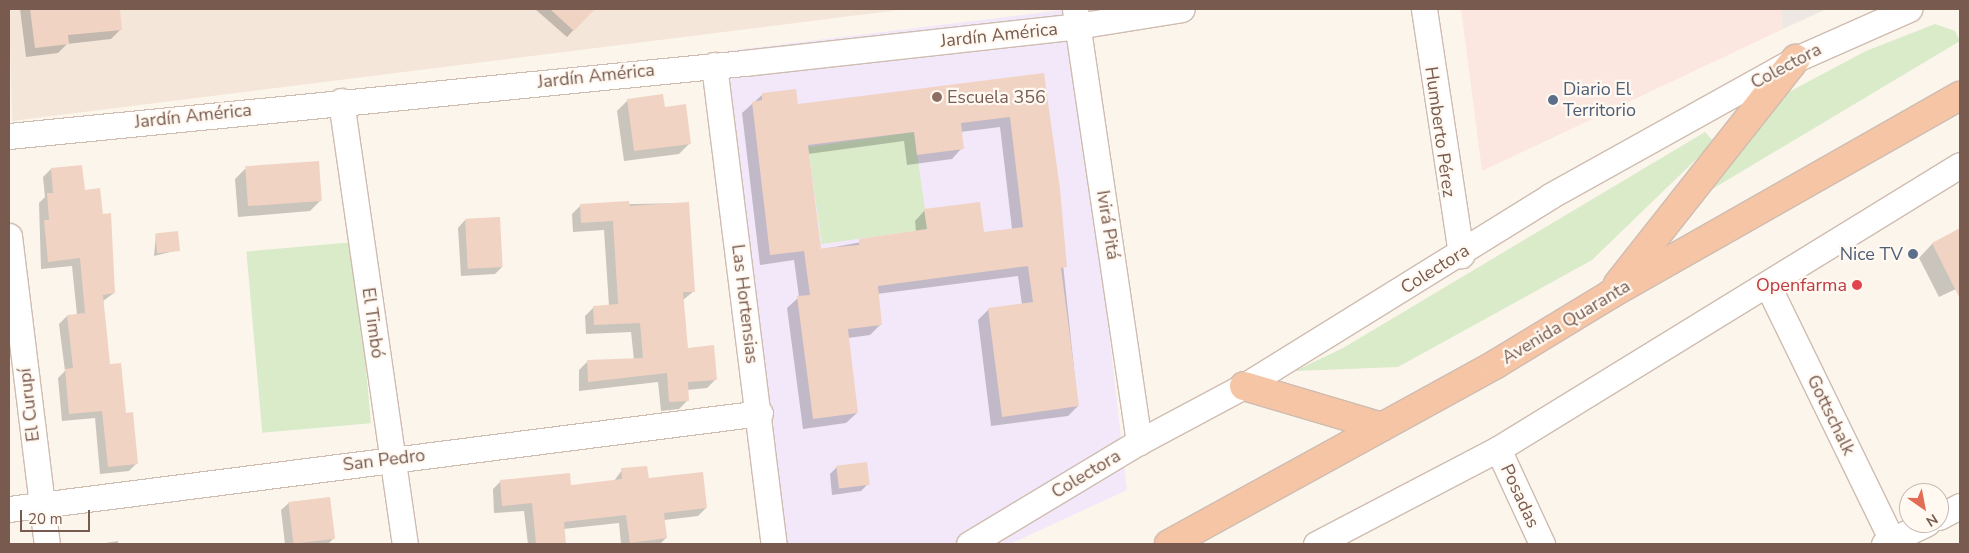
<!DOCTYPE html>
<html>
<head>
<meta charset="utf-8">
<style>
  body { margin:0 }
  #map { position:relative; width:1969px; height:553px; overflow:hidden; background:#fcf5ec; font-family:"Nunito Sans",sans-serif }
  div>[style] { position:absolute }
  .residential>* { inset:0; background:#f4e7da }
  .commercial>* { inset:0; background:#fce7e0 }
  .industrial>* { inset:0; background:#eee8e4 }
  .education>* { inset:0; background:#f2e8f9 }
  .green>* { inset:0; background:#d9ebc9; transform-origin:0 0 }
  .shadow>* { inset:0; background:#0003 }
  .building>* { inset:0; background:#f1d3c4; transform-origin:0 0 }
  .roads { filter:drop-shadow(1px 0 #cfbcb0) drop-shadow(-1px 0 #cfbcb0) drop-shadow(0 1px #cfbcb0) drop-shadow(0 -1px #cfbcb0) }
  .minor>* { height:25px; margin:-12.5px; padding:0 12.5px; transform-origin:12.5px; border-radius:12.5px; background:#fff }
  .trunk>* { height:28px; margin:-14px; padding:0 14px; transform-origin:14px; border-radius:14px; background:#f6c5a6 }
  .dots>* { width:14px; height:14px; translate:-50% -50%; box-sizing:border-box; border:2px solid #fff9f2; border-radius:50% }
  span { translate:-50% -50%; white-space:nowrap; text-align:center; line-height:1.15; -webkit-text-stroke:4.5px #fff9f2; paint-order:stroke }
  .street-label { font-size:18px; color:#785a4e }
  .service-label { font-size:18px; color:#4e5e75 }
  .left { translate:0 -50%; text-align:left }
  .right { translate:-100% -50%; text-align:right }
  .education-label { font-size:18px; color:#785e54 }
  .health-label { font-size:18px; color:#be3a42 }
  .frame { position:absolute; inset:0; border:10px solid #785a4e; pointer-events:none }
  .north { position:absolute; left:1899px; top:483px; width:50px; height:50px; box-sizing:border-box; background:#fff9f2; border:1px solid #c9b9b0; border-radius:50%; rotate:147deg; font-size:14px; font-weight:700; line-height:20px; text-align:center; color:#785a4e }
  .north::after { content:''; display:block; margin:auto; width:18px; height:22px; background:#e26c55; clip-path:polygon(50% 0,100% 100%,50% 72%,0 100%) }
  .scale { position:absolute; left:20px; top:510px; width:70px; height:22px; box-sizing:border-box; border:2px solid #785a4e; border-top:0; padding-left:6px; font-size:15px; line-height:18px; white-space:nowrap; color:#785a4e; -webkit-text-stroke:4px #fff9f2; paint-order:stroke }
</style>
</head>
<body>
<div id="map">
  <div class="residential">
    <i style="clip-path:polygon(9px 9px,907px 9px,12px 121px)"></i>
  </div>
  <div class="commercial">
    <i style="clip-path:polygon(1461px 9px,1781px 9px,1783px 29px,1482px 171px)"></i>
  </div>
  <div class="industrial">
    <i style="clip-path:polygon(1781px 9px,1827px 9px,1783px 29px)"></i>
  </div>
  <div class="education">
    <i style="clip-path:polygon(1072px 9px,1127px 490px,1010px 544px,775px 544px,726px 51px)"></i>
  </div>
  <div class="green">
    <i style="clip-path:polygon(1935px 24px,1955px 31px,1960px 41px,1704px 194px,1785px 94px,1866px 51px)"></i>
    <i style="left:914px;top:132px;width:98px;height:107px;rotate:82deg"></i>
    <i style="clip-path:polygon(1705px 132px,1714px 142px,1592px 260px,1398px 367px,1295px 371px,1343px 348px)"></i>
    <i style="left:355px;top:242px;width:182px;height:109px;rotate:85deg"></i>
  </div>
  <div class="shadow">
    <i style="clip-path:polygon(20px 9px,119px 9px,121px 29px,111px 39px,67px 44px,58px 53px,26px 57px)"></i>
    <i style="clip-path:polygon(535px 9px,593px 9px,567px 37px)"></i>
    <i style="clip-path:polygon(evenodd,1043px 75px,1078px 406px,1068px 416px,991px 426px,978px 320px,988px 310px,1022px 305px,1018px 276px,877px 294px,880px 325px,870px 335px,848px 338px,857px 413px,846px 423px,803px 429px,787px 308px,799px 297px,794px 260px,760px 265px,742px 113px,762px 95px,796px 106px,1043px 75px,1000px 127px,1012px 229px,983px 233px,925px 210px,915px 221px,916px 232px,818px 250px,808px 154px,904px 141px,907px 165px,952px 159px,962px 148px,960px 132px,1000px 127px)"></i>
    <i style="clip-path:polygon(628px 100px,664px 108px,690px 143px,679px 154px,624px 161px,617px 111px)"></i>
    <i style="clip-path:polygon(51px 169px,84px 191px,114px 293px,103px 301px,109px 366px,137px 463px,129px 471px,100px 474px,95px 418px,62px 421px,58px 378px,65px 371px,59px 324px,67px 316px,77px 315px,72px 266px,41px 269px,39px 203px,45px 197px,43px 177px)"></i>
    <i style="clip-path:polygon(245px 169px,320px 201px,310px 211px,238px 217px,235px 179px)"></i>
    <i style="clip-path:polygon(688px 203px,694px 291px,683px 300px,687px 349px,716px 379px,707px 388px,687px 390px,688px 400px,679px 409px,661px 411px,658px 382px,579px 391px,579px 370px,588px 361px,634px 360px,631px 332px,586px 334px,585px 316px,594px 307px,609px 306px,604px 230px,573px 232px,572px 214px,581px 205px)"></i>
    <i style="clip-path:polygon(465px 220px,502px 267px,495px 274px,461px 276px,458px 228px)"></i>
    <i style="clip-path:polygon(1960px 230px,1960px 287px,1939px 297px,1919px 258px,1932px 244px)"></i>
    <i style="clip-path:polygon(156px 234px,179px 250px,154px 256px)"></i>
    <i style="clip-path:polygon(837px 467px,868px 484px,861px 491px,832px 495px,830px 474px)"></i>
    <i style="clip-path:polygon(622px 470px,706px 508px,698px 516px,664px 520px,666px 538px,660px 544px,621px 544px,619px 523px,563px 529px,565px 544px,528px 544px,524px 511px,494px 513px,493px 489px,500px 482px,570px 486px,614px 481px)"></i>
    <i style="clip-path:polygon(289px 503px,333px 539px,328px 544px,285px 544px,281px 510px)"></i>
    <i style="clip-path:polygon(118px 541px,118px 544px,99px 544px)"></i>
  </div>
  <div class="building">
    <i style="clip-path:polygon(30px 9px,120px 9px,122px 30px,68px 35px,69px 44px,35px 48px)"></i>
    <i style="clip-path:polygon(550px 9px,595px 9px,574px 31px)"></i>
    <i style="clip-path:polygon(evenodd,1044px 73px,1060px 189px,1067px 267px,1061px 268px,1079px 406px,1002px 417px,988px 308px,1033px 302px,1028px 266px,878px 286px,882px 325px,848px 329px,858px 413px,813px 419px,797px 296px,810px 295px,804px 251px,770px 255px,752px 102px,762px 100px,762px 93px,796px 89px,798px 104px,1044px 73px,1010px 117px,1023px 227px,984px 232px,980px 202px,924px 209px,927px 229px,859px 239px,859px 245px,814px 249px,821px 248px,808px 145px,914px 132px,917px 155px,964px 149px,961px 123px,1010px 117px)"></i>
    <i style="clip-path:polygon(663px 94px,665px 107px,686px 104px,691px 144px,634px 151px,627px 99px)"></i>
    <i style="left:319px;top:161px;width:40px;height:74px;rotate:86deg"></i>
    <i style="clip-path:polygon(82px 165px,85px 190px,100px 188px,103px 214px,111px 213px,115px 293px,103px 295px,110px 364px,121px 363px,126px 413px,133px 412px,138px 464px,108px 467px,102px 411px,69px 414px,65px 369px,73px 368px,67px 315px,85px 313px,80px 258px,48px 262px,44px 220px,49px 220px,47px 193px,53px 193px,51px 168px)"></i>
    <i style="clip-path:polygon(629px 201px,630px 206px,689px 202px,695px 292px,683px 292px,688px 348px,714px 345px,717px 380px,688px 382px,689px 401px,669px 402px,667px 373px,588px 382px,587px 360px,643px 358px,640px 323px,594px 325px,593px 306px,618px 304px,613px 221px,581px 223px,580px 204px)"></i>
    <i style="left:500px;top:217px;width:50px;height:35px;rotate:87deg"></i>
    <i style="clip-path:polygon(1960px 228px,1960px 299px,1932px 243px)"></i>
    <i style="left:178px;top:231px;width:20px;height:23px;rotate:84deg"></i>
    <i style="left:867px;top:462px;width:23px;height:31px;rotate:83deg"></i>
    <i style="clip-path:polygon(647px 466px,649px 478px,703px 472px,707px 508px,664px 513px,667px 538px,630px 543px,626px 515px,564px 522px,566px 544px,536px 544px,532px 503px,502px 506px,500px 480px,570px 473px,571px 485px,622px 479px,621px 468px)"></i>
    <i style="left:330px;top:497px;width:42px;height:42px;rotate:83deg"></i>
  </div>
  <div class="roads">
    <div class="minor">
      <i style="left:1075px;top:9px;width:438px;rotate:81.6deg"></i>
      <i style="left:1424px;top:9px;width:249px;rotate:81.4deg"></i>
      <i style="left:714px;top:65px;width:483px;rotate:82.9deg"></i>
      <i style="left:341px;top:101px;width:448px;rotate:81.8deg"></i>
      <i style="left:9px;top:136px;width:739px;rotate:-5.67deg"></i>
      <i style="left:744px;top:63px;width:335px;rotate:-6.3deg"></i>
      <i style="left:1077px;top:26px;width:106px;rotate:-9.2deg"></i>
      <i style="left:9px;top:236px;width:310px;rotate:83deg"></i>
      <i style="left:1768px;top:286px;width:287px;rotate:64deg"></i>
      <i style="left:1498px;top:449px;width:105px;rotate:65.1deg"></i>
      <i style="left:9px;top:509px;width:757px;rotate:-7.28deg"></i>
      <i style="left:1939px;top:517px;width:24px;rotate:-28deg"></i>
      <i style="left:969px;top:544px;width:198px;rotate:-31deg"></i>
      <i style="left:1139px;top:442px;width:119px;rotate:-28.1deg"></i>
      <i style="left:1244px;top:386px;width:360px;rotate:-31.8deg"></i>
      <i style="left:1550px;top:196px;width:282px;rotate:-29.1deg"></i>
      <i style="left:1796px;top:59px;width:124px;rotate:-23.9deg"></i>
      <i style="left:1316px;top:544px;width:205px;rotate:-27.6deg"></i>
      <i style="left:1498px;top:449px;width:542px;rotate:-31.58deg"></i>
      <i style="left:1884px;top:544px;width:48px;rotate:-26deg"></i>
    </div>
    <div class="trunk">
      <i style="left:1618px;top:284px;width:287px;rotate:-51.7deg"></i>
      <i style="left:1244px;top:386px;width:144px;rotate:16.5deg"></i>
      <i style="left:1169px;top:544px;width:373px;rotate:-28.8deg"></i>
      <i style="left:1496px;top:364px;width:135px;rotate:-31.3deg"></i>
      <i style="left:1611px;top:294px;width:401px;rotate:-29.6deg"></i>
    </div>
  </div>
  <div class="dots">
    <i style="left:937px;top:97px;background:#8d6e63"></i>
    <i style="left:1553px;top:100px;background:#5c6f8a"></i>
    <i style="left:1913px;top:254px;background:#5c6f8a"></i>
    <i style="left:1857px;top:285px;background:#e0444e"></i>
  </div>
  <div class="street-label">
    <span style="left:999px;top:35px;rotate:-6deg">Jardín América</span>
    <span style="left:1786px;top:66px;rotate:-28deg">Colectora</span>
    <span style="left:596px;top:76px;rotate:-6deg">Jardín América</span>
    <span style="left:193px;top:116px;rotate:-6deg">Jardín América</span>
    <span style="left:1440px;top:132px;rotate:82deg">Humberto Pérez</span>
    <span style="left:1108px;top:225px;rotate:81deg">Ivirá Pitá</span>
    <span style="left:1435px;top:269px;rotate:-32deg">Colectora</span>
    <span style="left:745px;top:304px;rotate:83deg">Las Hortensias</span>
    <span style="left:1566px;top:322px;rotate:-31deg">Avenida Quaranta</span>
    <span style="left:373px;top:323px;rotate:82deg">El Timbó</span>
    <span style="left:29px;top:405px;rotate:-97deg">El Curupí</span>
    <span style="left:1831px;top:415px;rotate:64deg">Gottschalk</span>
    <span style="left:384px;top:460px;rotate:-7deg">San Pedro</span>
    <span style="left:1086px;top:474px;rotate:-31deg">Colectora</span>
    <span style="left:1520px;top:496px;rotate:65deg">Posadas</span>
  </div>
  <div class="service-label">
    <span class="left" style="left:1563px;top:100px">Diario El<br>Territorio</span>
    <span class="right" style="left:1903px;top:254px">Nice TV</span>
  </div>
  <div class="education-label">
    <span class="left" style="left:947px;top:97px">Escuela 356</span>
  </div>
  <div class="health-label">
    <span class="right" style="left:1847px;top:285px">Openfarma</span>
  </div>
  <div class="frame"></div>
  <div class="north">N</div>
  <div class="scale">20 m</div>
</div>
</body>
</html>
